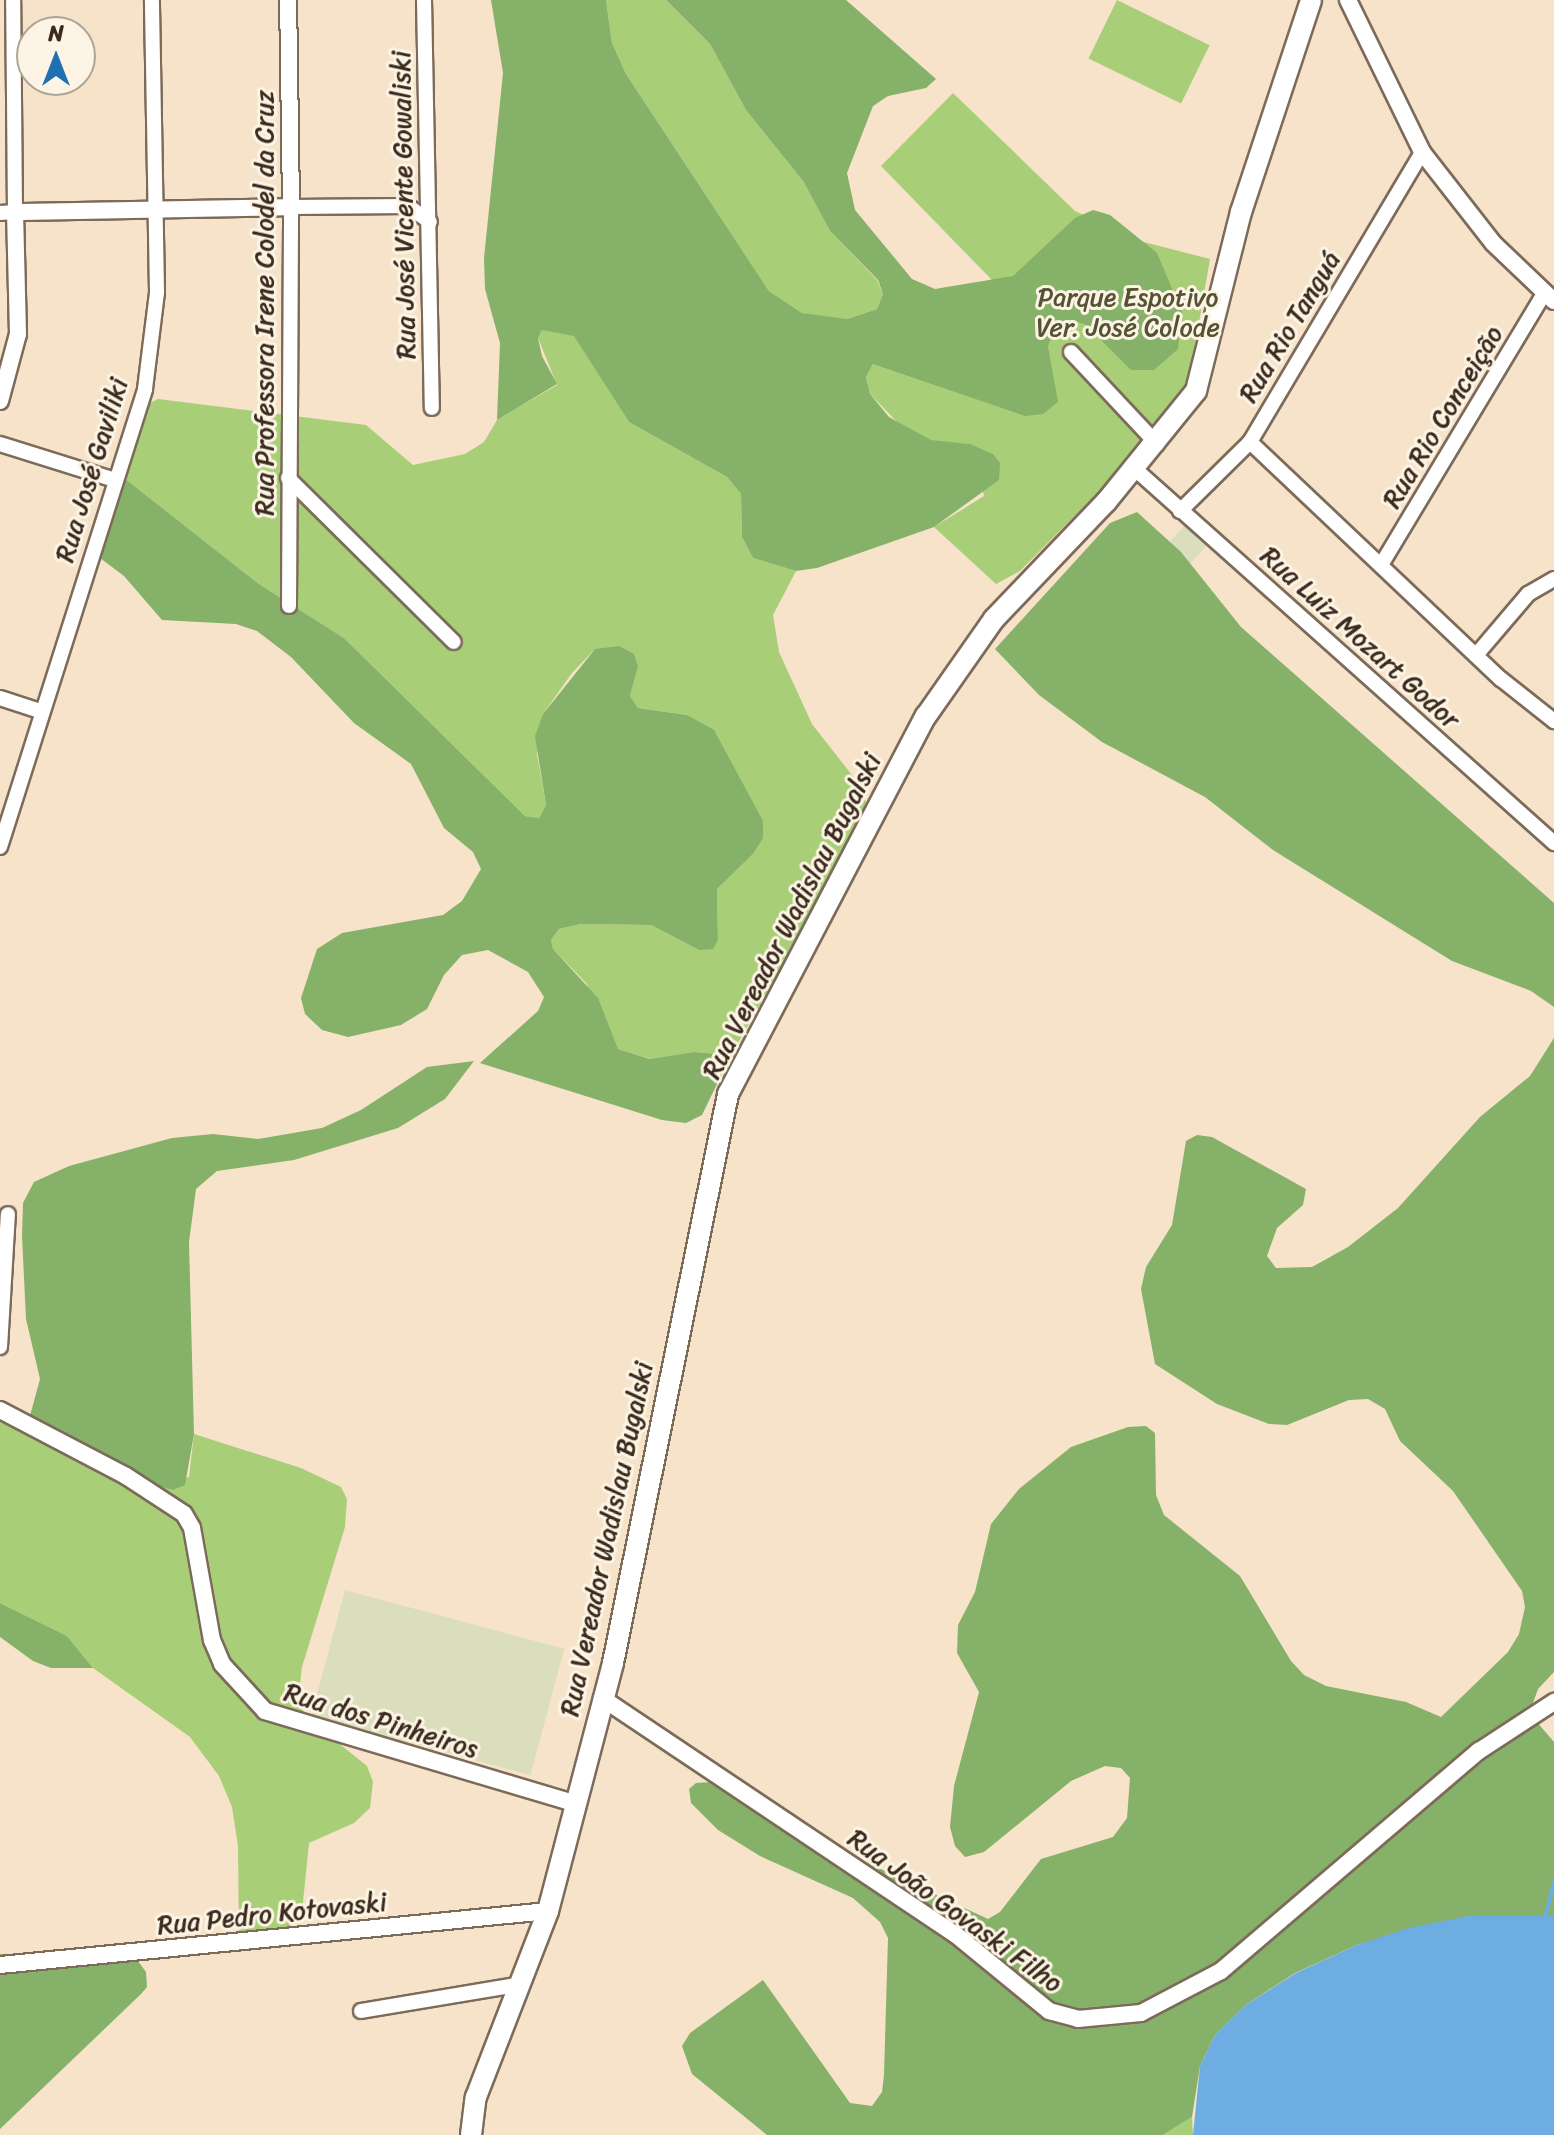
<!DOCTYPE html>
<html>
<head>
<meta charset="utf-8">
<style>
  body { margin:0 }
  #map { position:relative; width:1554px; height:2135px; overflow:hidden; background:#f7e3ca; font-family:Sriracha,sans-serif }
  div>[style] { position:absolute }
  .built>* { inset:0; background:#dbdebc; transform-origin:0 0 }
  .green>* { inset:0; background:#a9ce78; transform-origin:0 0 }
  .forest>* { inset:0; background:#86b168 }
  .water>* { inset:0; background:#6eade1 }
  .stream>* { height:4px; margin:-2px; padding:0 2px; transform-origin:2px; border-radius:2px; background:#6eade1 }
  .roads { filter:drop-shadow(2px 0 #7d6b5a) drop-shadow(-2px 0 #7d6b5a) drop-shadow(0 2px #7d6b5a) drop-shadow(0 -2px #7d6b5a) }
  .minor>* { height:14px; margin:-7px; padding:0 7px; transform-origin:7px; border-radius:7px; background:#fff }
  .tertiary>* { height:16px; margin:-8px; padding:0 8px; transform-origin:8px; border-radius:8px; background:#fff }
  .secondary>* { height:20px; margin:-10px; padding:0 10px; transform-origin:10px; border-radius:10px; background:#fff }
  span { translate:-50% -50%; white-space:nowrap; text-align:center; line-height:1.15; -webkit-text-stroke:6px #fcf5e5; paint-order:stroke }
  .street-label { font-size:26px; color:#3b2a1e }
  .park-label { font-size:26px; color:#565334 }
  .north { position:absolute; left:16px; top:16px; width:80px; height:80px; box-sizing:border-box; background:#fcf5e5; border:2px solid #afa495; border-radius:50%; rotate:0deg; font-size:22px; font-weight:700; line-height:32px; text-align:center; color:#3b2a1e }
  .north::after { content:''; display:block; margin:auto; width:28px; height:36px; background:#1f6fb2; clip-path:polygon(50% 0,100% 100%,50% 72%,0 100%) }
</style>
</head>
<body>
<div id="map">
  <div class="built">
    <i style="clip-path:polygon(1185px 525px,1208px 544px,1185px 570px,1165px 547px)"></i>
    <i style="left:345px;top:1590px;width:227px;height:131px;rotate:15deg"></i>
  </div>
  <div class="green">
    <i style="clip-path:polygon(606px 0,666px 0,710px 44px,746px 110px,803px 181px,830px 231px,877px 280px,883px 294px,877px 309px,847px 319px,827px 318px,802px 313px,769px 291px,626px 74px,612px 43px)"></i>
    <i style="left:1117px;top:0;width:103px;height:65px;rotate:26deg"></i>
    <i style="clip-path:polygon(953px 93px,1075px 211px,1140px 241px,1210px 259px,1187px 392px,1141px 449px,1020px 571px,996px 584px,934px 527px,984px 496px,970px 444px,931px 441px,904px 429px,870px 394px,866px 377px,873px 364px,881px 364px,953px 389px,1051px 364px,1048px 346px,1023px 312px,881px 166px)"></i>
    <i style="clip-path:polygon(555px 328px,575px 336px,629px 422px,727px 477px,741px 494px,742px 537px,753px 558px,796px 571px,773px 615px,779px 652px,812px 724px,859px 784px,867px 805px,859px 833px,731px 1055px,694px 1052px,651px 1059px,618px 1049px,586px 983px,553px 949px,551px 940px,559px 929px,581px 924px,651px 925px,699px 950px,718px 940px,717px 889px,753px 854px,687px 715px,638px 708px,630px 696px,638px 667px,595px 649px,572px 673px,543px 714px,537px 754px,546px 805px,539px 818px,525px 816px,344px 638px,259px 584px,119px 474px,142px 407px,158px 399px,366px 425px,413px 465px,465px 454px,484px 442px,497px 420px,557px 385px,538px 338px,542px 330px)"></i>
    <i style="clip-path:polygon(0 1422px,145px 1482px,189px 1477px,194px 1434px,301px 1468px,341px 1487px,347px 1499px,345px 1527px,302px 1667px,298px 1701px,307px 1718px,367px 1766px,373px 1782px,370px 1808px,354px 1823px,309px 1843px,302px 1912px,289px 1927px,239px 1943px,238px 1846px,232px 1807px,219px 1776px,190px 1737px,93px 1668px,67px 1636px,0 1603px)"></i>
    <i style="clip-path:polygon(1192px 2117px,1193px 2135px,1163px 2135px)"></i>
  </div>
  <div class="forest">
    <i style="clip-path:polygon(491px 0,606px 0,612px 43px,626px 74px,769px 291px,802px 313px,847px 319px,877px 309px,883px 294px,878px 280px,830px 231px,803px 181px,746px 110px,710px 44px,666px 0,846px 0,936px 79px,926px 88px,888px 96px,873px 106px,847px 173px,855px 210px,912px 279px,935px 289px,1013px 276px,1075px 218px,1093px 210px,1110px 215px,1157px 253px,1182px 312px,1178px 349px,1154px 370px,1131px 370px,1085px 324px,1069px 320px,1056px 325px,1048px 346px,1058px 402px,1043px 414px,1025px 416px,873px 364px,866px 377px,870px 394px,889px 417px,931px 440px,970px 444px,993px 454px,1000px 463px,999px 480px,934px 527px,817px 568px,796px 571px,753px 558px,742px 537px,741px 494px,727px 477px,629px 422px,574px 336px,542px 330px,538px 338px,542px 356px,557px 384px,497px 420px,500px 343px,485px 289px,484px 258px,503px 73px)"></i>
    <i style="clip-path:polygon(119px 474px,259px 584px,344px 638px,525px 816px,539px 818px,546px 805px,535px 736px,543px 714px,595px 649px,619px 646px,634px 654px,638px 667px,630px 696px,638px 708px,687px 715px,714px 730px,763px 821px,763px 838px,753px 854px,717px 889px,718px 940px,713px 949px,699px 950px,651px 925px,581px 924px,559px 929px,551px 940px,553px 949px,598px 998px,618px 1049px,650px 1059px,694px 1052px,731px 1055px,702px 1115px,686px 1123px,662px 1120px,480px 1063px,538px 1011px,544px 997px,528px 972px,488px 950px,462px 955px,444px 975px,427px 1009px,401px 1025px,348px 1037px,322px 1030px,305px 1014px,301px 998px,317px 949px,342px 933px,443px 915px,462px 901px,481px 869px,473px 852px,444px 828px,411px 764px,354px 723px,291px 657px,257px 631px,236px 624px,162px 620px,124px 576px,96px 555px)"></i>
    <i style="clip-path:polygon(1137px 512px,1181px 552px,1241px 627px,1554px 903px,1554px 1007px,1531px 991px,1452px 961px,1273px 850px,1205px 797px,1102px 742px,1039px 695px,995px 649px,1110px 523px)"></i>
    <i style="clip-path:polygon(1554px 1038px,1554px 1672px,1538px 1689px,1533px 1703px,1536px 1721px,1554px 1742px,1554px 1916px,1468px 1916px,1357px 1945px,1295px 1973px,1247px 2004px,1215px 2035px,1200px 2066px,1192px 2117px,1163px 2135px,767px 2135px,692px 2074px,682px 2046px,690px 2033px,763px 1980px,850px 2103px,872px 2106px,882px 2092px,884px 2075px,888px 1938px,880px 1922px,853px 1898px,760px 1856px,718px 1830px,691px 1803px,689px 1789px,696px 1783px,712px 1782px,731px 1787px,825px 1843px,988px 1919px,1000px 1912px,1041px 1859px,1113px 1837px,1127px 1818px,1130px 1778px,1121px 1768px,1105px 1766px,1071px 1781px,984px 1852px,965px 1857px,955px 1846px,950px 1827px,954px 1786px,979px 1692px,957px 1653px,958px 1625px,975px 1592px,991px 1524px,1019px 1489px,1071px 1447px,1128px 1427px,1146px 1426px,1155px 1433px,1156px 1495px,1164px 1515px,1240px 1576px,1291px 1661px,1304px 1675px,1326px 1686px,1406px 1702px,1441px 1717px,1508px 1652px,1519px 1634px,1525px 1607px,1522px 1591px,1453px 1491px,1400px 1441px,1385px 1409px,1368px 1399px,1349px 1400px,1287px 1425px,1269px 1424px,1217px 1404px,1155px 1364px,1141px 1289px,1146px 1267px,1172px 1225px,1186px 1141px,1197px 1135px,1212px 1137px,1306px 1189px,1303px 1205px,1277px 1228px,1267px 1256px,1276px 1268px,1312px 1267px,1348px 1247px,1398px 1208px,1480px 1117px,1530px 1076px)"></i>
    <i style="clip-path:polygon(474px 1061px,445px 1099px,398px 1128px,294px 1160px,217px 1171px,196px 1189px,189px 1242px,194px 1434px,185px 1485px,173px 1490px,145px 1482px,25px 1434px,40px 1379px,26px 1319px,22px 1236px,23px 1203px,34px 1182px,69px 1166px,172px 1138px,213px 1134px,258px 1139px,322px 1128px,361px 1110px,427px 1067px)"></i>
    <i style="clip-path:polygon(0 1603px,67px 1636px,93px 1668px,51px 1668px,33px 1661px,0 1637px)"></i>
    <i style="clip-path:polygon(132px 1953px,146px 1972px,147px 1987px,141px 1994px,0 2129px,0 1954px)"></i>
  </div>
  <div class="water">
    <i style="clip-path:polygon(1468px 1916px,1554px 1916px,1554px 2135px,1193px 2135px,1200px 2066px,1215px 2035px,1247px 2004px,1296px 1973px,1357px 1945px,1408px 1928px)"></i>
  </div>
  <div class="stream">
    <i style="left:1545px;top:1918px;width:37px;rotate:-76deg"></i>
  </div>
  <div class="roads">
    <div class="minor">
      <i style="left:424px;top:0;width:408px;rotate:88.9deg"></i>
      <i style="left:0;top:213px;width:15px;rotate:-4deg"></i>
      <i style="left:15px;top:212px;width:212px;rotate:-90.5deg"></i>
      <i style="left:1071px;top:352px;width:126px;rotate:46.9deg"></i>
      <i style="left:1250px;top:442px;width:345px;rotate:43.4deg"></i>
      <i style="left:1501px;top:679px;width:68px;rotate:38.4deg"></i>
      <i style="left:0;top:444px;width:121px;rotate:17.4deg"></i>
      <i style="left:1135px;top:469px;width:562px;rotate:41.75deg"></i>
      <i style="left:288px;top:478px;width:233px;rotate:44.7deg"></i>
      <i style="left:1180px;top:511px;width:98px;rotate:-44.6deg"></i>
      <i style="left:1250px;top:442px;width:337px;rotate:-59.3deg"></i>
      <i style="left:1381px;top:565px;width:318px;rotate:-59deg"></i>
      <i style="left:289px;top:606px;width:399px;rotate:-89.7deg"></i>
      <i style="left:291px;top:207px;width:117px;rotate:-0.5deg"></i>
      <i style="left:408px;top:206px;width:27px;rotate:36deg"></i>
      <i style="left:1477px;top:654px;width:79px;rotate:-49.6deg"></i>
      <i style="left:1528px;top:594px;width:30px;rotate:-30deg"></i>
      <i style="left:0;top:698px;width:42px;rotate:18deg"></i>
      <i style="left:0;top:847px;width:480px;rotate:-72.4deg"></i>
      <i style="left:145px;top:389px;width:98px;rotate:-82.9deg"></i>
      <i style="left:157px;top:292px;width:292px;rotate:-91deg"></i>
      <i style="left:0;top:1347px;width:133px;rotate:-86.6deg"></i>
      <i style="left:361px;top:2011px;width:158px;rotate:-9.5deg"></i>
    </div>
    <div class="tertiary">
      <i style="left:1348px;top:0;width:169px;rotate:64deg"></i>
      <i style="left:1422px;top:152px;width:115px;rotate:52deg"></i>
      <i style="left:1493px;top:243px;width:84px;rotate:43.6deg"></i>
      <i style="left:0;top:401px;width:69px;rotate:-75deg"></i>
      <i style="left:18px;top:334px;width:122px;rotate:-91.4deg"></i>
      <i style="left:15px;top:212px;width:276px;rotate:-1deg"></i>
      <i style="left:291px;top:207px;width:207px;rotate:-90.8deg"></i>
      <i style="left:0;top:1410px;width:142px;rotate:27.6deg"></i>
      <i style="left:126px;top:1476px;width:69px;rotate:33.2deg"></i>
      <i style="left:184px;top:1514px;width:16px;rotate:60deg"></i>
      <i style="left:192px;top:1528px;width:114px;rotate:79.9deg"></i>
      <i style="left:212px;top:1640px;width:26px;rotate:67deg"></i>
      <i style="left:222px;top:1664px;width:64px;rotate:47.5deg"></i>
      <i style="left:265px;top:1711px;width:325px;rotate:16.6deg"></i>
      <i style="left:602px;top:1698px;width:425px;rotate:33.8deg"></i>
      <i style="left:955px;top:1934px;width:122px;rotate:39.3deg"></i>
      <i style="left:1049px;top:2011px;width:30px;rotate:15deg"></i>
      <i style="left:1078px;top:2019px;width:63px;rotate:-5.4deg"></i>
      <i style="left:1141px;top:2013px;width:90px;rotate:-27.7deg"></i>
      <i style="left:1221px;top:1971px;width:339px;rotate:-40.5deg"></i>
      <i style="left:1479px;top:1751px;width:90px;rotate:-33.2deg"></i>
      <i style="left:0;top:1965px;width:551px;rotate:-5.63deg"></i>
    </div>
    <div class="secondary">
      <i style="left:471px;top:2135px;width:38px;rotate:-83deg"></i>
      <i style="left:476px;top:2097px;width:199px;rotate:-68.8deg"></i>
      <i style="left:548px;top:1911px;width:256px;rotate:-75.3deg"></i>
      <i style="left:613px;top:1663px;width:581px;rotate:-78.57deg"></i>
      <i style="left:728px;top:1094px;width:427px;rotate:-62.4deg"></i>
      <i style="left:926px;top:716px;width:118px;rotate:-55deg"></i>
      <i style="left:994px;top:619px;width:162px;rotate:-46.3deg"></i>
      <i style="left:1106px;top:502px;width:143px;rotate:-51deg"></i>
      <i style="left:1196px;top:391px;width:185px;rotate:-75.9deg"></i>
      <i style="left:1241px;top:212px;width:223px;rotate:-71.7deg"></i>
    </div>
  </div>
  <div class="street-label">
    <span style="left:404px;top:205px;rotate:-91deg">Rua José Vicente Gowaliski</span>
    <span style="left:265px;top:303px;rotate:-90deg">Rua Professora Irene Colodel da Cruz</span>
    <span style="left:1290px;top:327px;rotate:-59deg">Rua Rio Tanguá</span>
    <span style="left:1443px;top:417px;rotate:-59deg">Rua Rio Conceição</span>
    <span style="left:92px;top:470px;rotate:-73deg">Rua José Gaviliki</span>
    <span style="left:1360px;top:638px;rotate:42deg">Rua Luiz Mozart Godor</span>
    <span style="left:792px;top:916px;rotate:-63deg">Rua Vereador Wadislau Bugalski</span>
    <span style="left:607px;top:1539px;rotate:-78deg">Rua Vereador Wadislau Bugalski</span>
    <span style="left:381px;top:1721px;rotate:17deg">Rua dos Pinheiros</span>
    <span style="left:955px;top:1911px;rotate:36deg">Rua João Govaski Filho</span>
    <span style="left:272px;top:1914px;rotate:-6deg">Rua Pedro Kotovaski</span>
  </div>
  <div class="park-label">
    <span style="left:1128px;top:313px">Parque Espotivo<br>Ver. José Colode</span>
  </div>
  <div class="north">N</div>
</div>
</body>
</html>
